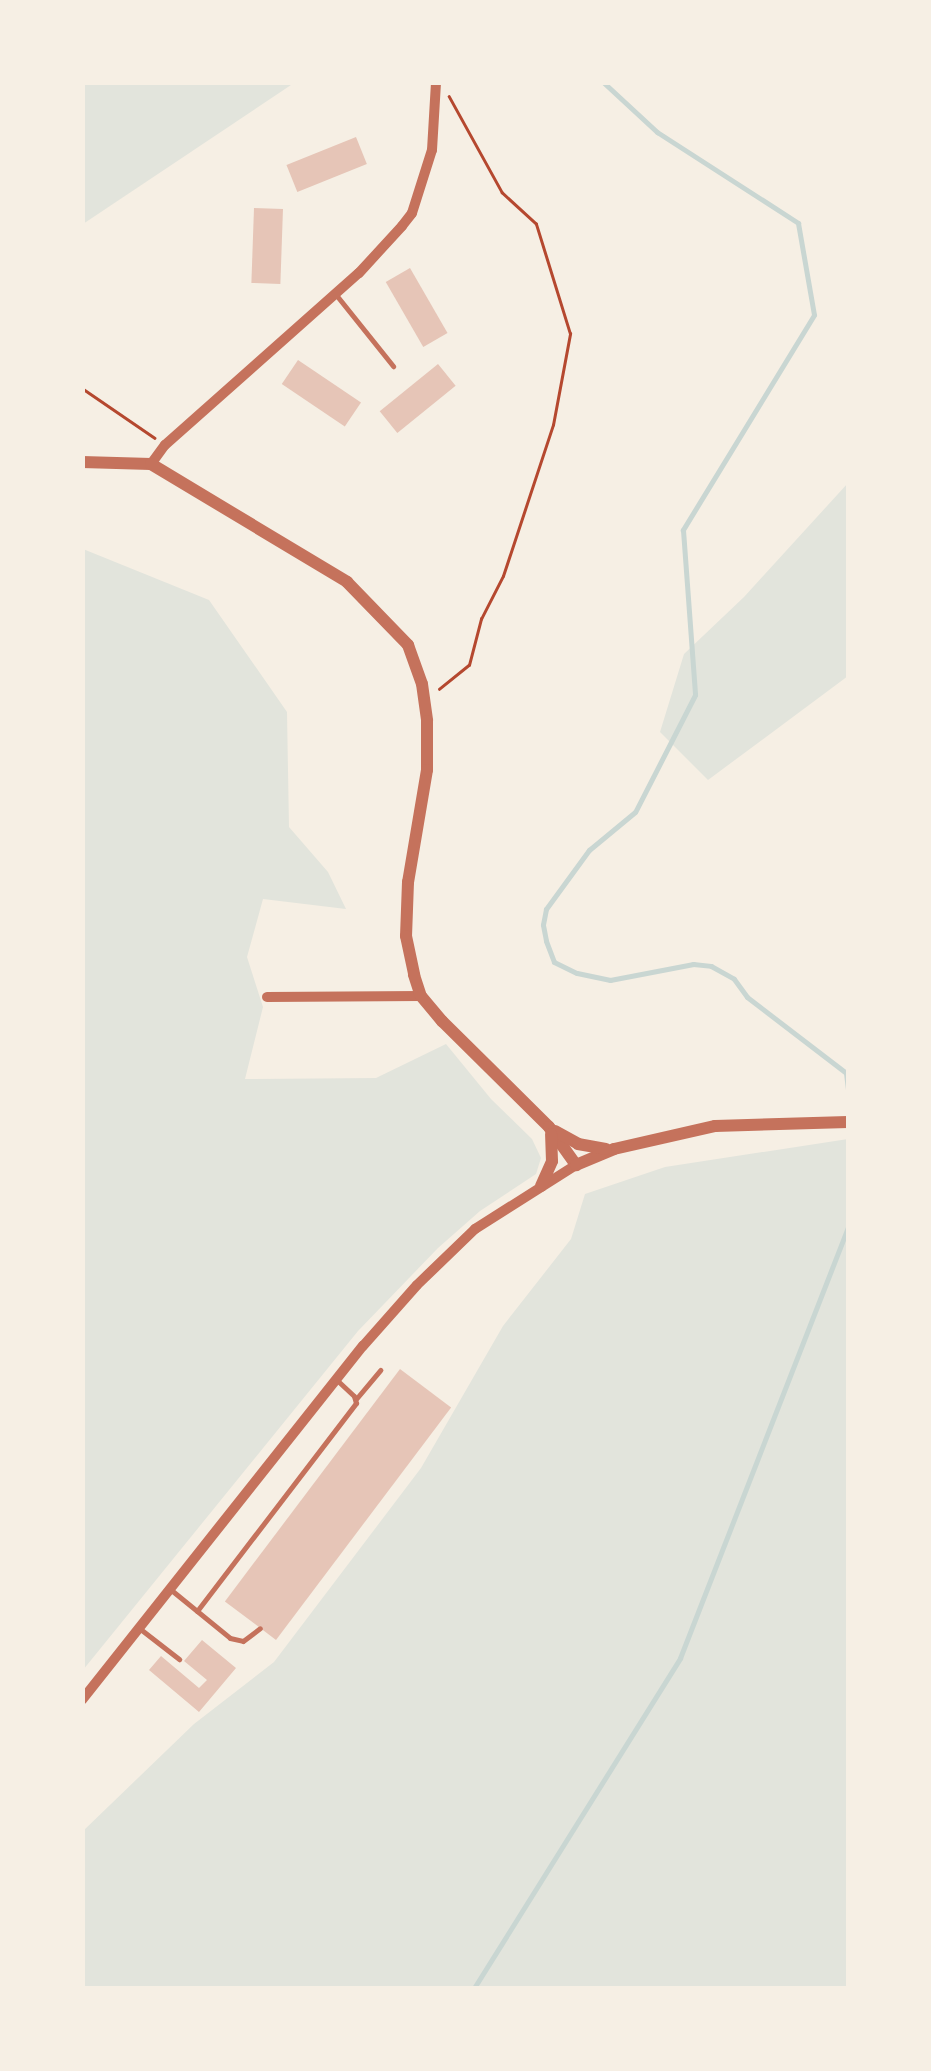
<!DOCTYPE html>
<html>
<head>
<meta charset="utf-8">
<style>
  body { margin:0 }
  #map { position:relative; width:931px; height:2071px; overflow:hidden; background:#f6efe4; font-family:Quicksand,sans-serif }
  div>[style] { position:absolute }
  .green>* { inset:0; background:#e2e4dc }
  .stream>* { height:5px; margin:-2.5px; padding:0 2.5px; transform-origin:2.5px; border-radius:2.5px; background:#c9d6d2 }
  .building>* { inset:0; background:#e6c5b7; transform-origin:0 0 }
  .path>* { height:2.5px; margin:-1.25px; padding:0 1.25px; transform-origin:1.25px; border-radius:1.25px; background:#b5482f }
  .service>* { height:5px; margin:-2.5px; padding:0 2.5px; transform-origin:2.5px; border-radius:2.5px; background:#c5725c }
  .minor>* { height:10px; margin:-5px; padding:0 5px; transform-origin:5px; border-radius:5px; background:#c5725c }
  .tertiary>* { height:12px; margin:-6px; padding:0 6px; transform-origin:6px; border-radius:6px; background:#c5725c }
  span { translate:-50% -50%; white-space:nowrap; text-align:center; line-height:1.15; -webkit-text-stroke:10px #f6efe4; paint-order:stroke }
  .frame { position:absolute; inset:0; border:85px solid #f6efe4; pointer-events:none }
</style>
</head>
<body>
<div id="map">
  <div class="green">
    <i style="clip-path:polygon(83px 82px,294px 82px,294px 83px,83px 224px)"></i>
    <i style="clip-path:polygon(848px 483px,848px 676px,708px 780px,660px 732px,684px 654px,744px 597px)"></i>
    <i style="clip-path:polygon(83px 549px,209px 600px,287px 712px,289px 827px,328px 872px,346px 909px,263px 899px,247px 957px,263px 1007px,245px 1079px,376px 1078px,446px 1044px,491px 1099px,532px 1139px,541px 1158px,536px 1174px,480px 1211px,438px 1248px,358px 1331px,83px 1670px)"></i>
    <i style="clip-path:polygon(848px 1139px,848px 1988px,83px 1988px,83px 1831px,194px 1724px,274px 1662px,421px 1468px,503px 1326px,571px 1239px,585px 1194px,665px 1167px)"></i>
  </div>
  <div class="stream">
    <i style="left:603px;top:82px;width:74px;rotate:42.8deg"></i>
    <i style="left:657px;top:132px;width:168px;rotate:32.8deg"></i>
    <i style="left:798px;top:223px;width:93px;rotate:80.1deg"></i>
    <i style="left:814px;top:315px;width:252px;rotate:121.4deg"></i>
    <i style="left:683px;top:530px;width:165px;rotate:85.8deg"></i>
    <i style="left:695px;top:695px;width:131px;rotate:117.1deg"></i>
    <i style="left:635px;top:812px;width:60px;rotate:140.4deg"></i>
    <i style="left:589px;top:850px;width:73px;rotate:126.1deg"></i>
    <i style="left:546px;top:909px;width:16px;rotate:101deg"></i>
    <i style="left:543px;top:925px;width:16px;rotate:79deg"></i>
    <i style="left:546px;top:941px;width:22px;rotate:69deg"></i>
    <i style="left:554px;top:962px;width:25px;rotate:26deg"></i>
    <i style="left:577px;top:973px;width:34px;rotate:12deg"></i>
    <i style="left:610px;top:980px;width:85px;rotate:-10.9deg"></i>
    <i style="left:693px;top:964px;width:18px;rotate:6deg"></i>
    <i style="left:711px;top:966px;width:26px;rotate:29deg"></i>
    <i style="left:734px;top:979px;width:22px;rotate:54deg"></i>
    <i style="left:747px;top:997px;width:125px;rotate:37.5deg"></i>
    <i style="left:846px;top:1073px;width:17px;rotate:83deg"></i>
    <i style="left:474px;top:1988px;width:389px;rotate:-58deg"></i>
    <i style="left:680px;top:1658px;width:464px;rotate:-68.7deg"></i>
  </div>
  <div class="building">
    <i style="left:356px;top:137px;width:29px;height:75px;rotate:68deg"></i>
    <i style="left:254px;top:208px;width:29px;height:75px;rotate:2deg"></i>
    <i style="left:410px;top:268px;width:75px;height:28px;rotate:60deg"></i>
    <i style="left:298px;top:360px;width:76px;height:29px;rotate:34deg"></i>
    <i style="left:438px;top:364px;width:28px;height:75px;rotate:51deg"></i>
    <i style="left:400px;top:1369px;width:64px;height:291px;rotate:37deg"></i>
    <i style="clip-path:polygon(202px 1640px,236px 1668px,199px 1712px,149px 1670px,161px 1656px,199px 1688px,207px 1680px,184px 1661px)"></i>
  </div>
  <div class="path">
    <i style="left:82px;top:388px;width:88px;rotate:34.4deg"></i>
    <i style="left:439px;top:689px;width:38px;rotate:-39deg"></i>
    <i style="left:469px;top:665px;width:48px;rotate:-75.4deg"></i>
    <i style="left:481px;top:619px;width:48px;rotate:-62.9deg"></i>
    <i style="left:503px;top:576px;width:159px;rotate:-71.7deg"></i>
    <i style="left:553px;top:425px;width:93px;rotate:-79.4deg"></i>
    <i style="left:570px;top:334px;width:115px;rotate:-107.2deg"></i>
    <i style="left:536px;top:224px;width:46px;rotate:-137.6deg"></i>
    <i style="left:502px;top:193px;width:110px;rotate:-118.9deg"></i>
  </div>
  <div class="service">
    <i style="left:337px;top:296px;width:90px;rotate:51.3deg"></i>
    <i style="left:356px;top:1399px;width:38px;rotate:-50deg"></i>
    <i style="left:170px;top:1589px;width:77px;rotate:39.2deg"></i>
    <i style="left:230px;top:1638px;width:13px;rotate:13deg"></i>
    <i style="left:243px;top:1641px;width:21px;rotate:-37deg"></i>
    <i style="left:197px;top:1611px;width:262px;rotate:-52.6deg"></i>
    <i style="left:356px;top:1403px;width:7px;rotate:-106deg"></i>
    <i style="left:354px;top:1396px;width:22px;rotate:-137deg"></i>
    <i style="left:139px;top:1628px;width:51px;rotate:37.8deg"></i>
  </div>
  <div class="minor">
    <i style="left:151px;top:464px;width:24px;rotate:-54deg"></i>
    <i style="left:165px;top:445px;width:259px;rotate:-41.6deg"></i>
    <i style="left:359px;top:273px;width:64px;rotate:-47.5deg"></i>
    <i style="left:402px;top:226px;width:16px;rotate:-52deg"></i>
    <i style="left:412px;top:213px;width:66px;rotate:-72.4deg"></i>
    <i style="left:432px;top:150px;width:68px;rotate:-86.6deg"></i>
    <i style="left:267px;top:997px;width:154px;rotate:-0.4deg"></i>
    <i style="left:82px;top:1700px;width:452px;rotate:-51.6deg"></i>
    <i style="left:363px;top:1346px;width:81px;rotate:-48.5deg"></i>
    <i style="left:417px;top:1285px;width:81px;rotate:-44deg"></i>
    <i style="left:475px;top:1229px;width:120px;rotate:-32.4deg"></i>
  </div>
  <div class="tertiary">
    <i style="left:82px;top:462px;width:69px;rotate:1.7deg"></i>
    <i style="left:151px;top:464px;width:229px;rotate:31deg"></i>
    <i style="left:347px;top:582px;width:88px;rotate:45.9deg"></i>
    <i style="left:408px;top:645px;width:41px;rotate:70.3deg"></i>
    <i style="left:422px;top:684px;width:37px;rotate:82deg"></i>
    <i style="left:427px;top:721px;width:49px;rotate:90deg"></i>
    <i style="left:427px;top:770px;width:114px;rotate:99.6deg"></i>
    <i style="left:408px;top:882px;width:54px;rotate:92.1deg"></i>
    <i style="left:406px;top:936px;width:40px;rotate:78deg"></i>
    <i style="left:414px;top:975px;width:22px;rotate:72deg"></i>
    <i style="left:421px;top:996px;width:33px;rotate:50deg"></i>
    <i style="left:442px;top:1021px;width:151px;rotate:44.7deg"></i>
    <i style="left:549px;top:1127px;width:47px;rotate:54.6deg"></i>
    <i style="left:576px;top:1165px;width:41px;rotate:-22.8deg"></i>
    <i style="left:614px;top:1149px;width:104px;rotate:-12.8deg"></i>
    <i style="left:715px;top:1126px;width:133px;rotate:-1.7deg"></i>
    <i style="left:555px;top:1131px;width:26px;rotate:29deg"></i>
    <i style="left:578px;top:1144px;width:28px;rotate:10deg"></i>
    <i style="left:541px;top:1186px;width:27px;rotate:-66deg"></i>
    <i style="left:552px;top:1161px;width:27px;rotate:-92deg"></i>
  </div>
  <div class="frame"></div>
</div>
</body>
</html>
